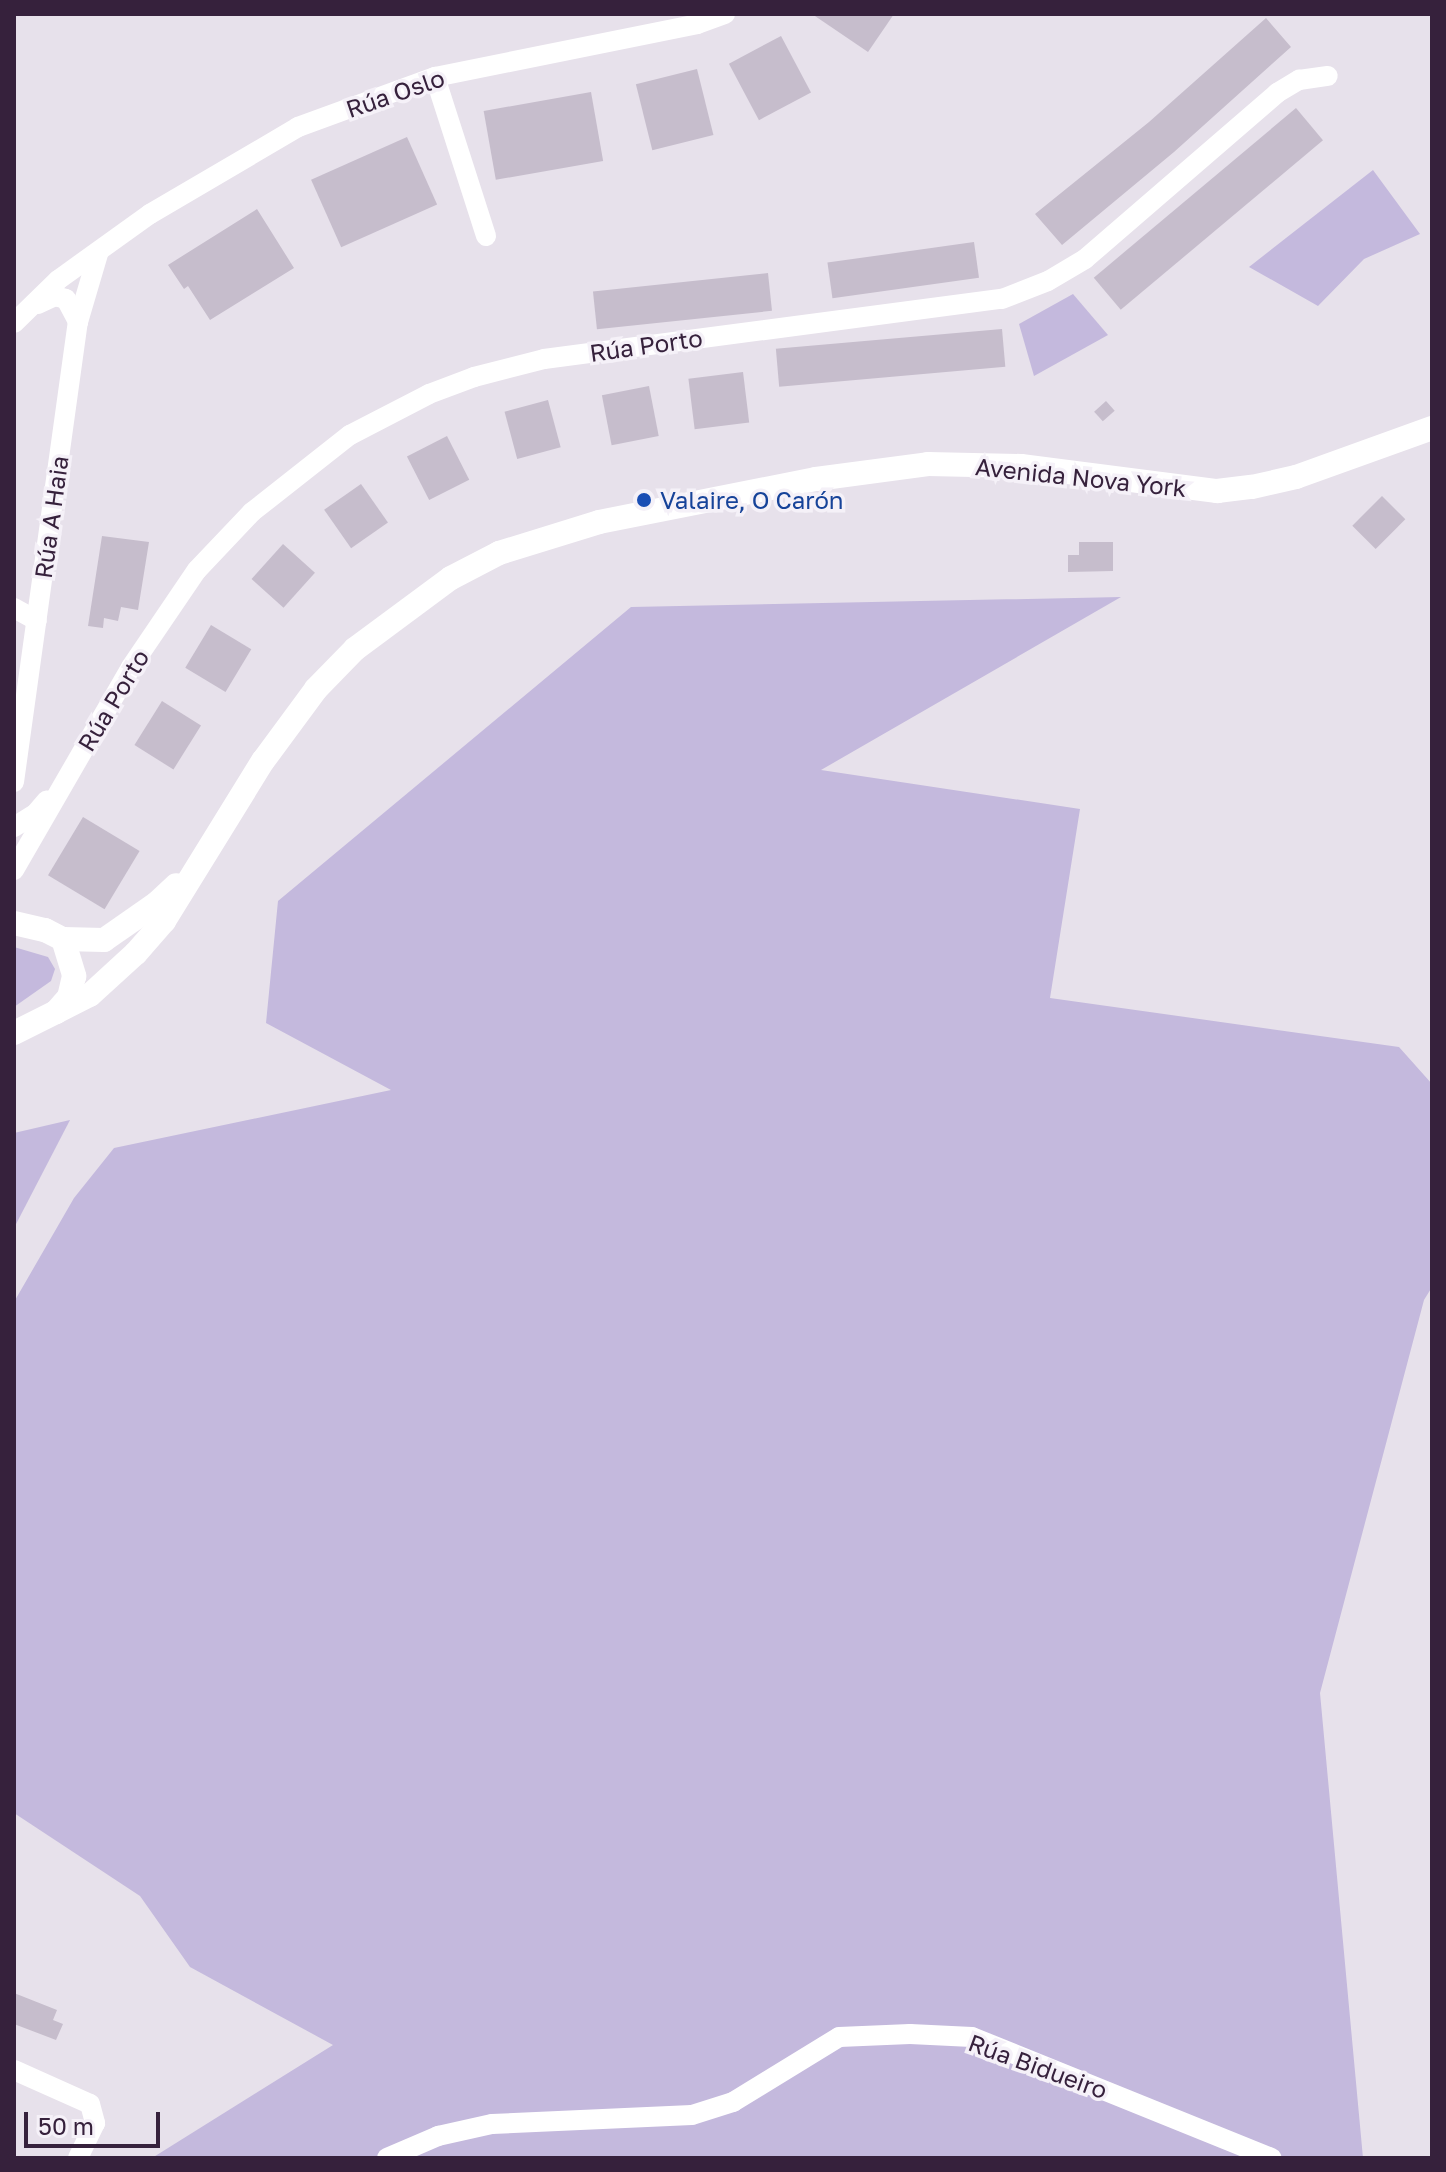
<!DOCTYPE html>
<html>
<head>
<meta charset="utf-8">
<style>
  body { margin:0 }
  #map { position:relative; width:1446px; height:2172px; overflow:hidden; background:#e7e1eb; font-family:"Golos Text",sans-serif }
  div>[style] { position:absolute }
  .green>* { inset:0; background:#c4b9dd }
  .building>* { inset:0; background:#c6bdcc; transform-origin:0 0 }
  .street>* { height:20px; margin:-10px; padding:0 10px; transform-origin:10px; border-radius:10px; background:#fff }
  .secondary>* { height:24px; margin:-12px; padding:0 12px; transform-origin:12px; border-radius:12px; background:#fff }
  .dots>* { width:22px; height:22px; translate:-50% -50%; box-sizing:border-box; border:4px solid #f5f1f8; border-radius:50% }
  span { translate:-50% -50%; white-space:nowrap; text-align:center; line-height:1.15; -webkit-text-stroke:7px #f5f1f8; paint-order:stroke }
  .street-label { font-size:24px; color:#36213c }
  .transit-label { font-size:24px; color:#164399 }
  .left { translate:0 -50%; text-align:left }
  .frame { position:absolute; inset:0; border:16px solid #36213c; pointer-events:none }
  .scale { position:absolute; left:24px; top:2112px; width:136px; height:36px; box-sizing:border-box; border:4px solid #36213c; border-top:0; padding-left:10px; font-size:24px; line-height:28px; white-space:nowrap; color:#36213c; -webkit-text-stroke:6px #f5f1f8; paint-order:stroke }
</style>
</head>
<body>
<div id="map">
  <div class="green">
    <i style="clip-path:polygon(1373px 170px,1420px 234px,1364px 259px,1318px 306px,1249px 267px)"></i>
    <i style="clip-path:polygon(1073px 294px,1108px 335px,1034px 376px,1019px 324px)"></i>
    <i style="clip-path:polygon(1121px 597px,821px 770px,1080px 809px,1050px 998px,1399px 1047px,1432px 1084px,1432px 1287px,1424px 1300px,1320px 1693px,1363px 2158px,152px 2158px,333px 2045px,190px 1967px,140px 1896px,14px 1813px,14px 1302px,74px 1198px,114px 1148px,391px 1090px,266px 1023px,278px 901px,631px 607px)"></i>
    <i style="clip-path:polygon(14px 947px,48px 957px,55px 969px,51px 981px,14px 1007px)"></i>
    <i style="clip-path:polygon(70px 1120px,14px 1228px,14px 1133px)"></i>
  </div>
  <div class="building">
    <i style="clip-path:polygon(812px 14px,894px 14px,868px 52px)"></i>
    <i style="clip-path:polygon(1266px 18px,1291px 47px,1174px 152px,1062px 245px,1035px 214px,1149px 122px)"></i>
    <i style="left:781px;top:36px;width:64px;height:59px;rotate:62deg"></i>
    <i style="left:697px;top:69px;width:68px;height:63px;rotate:76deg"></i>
    <i style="left:591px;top:92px;width:70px;height:109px;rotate:80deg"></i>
    <i style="left:1296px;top:108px;width:42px;height:264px;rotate:50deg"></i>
    <i style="left:407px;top:137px;width:74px;height:105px;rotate:66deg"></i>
    <i style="clip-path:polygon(257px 209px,294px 268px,210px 320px,188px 286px,184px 289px,168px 265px)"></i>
    <i style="left:974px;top:242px;width:36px;height:148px;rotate:82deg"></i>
    <i style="left:768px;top:273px;width:38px;height:176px;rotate:84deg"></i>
    <i style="left:1002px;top:329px;width:38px;height:227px;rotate:85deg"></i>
    <i style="left:743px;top:372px;width:51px;height:55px;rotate:83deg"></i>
    <i style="left:649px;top:386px;width:51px;height:48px;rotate:79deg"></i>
    <i style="left:548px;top:400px;width:49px;height:45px;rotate:75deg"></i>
    <i style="left:1106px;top:401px;width:13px;height:16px;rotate:48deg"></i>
    <i style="left:447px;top:436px;width:49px;height:45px;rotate:63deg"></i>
    <i style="left:361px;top:484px;width:47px;height:45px;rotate:55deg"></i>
    <i style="left:1382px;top:496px;width:33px;height:42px;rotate:45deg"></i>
    <i style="clip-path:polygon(102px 536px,149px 542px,138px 610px,121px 607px,118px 621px,104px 618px,103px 628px,88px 626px)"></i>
    <i style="clip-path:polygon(1079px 542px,1113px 542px,1113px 571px,1068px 572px,1068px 555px,1079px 555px)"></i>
    <i style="left:283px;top:544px;width:43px;height:47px;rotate:42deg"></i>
    <i style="left:211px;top:625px;width:47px;height:50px;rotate:31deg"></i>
    <i style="left:162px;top:701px;width:46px;height:52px;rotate:32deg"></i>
    <i style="left:83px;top:817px;width:66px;height:68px;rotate:31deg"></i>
    <i style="clip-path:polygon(14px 1993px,57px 2010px,53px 2020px,63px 2024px,56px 2040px,14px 2024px)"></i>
  </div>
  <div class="street">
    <i style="left:435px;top:77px;width:167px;rotate:72.2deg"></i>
    <i style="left:38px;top:304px;width:19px;rotate:-25deg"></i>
    <i style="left:55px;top:296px;width:11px;rotate:15deg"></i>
    <i style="left:66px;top:299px;width:26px;rotate:62deg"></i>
    <i style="left:14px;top:323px;width:62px;rotate:-44.3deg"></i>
    <i style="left:58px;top:280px;width:113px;rotate:-35.7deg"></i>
    <i style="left:150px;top:214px;width:172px;rotate:-30.4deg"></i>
    <i style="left:298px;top:127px;width:146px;rotate:-20.1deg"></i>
    <i style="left:435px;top:77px;width:267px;rotate:-11.4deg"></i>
    <i style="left:697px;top:24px;width:30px;rotate:-20deg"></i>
    <i style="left:14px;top:608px;width:26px;rotate:29deg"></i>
    <i style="left:14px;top:782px;width:464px;rotate:-82.1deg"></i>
    <i style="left:78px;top:322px;width:71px;rotate:-73.6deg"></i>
    <i style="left:14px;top:827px;width:25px;rotate:-32deg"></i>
    <i style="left:35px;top:814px;width:18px;rotate:-49deg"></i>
    <i style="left:14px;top:870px;width:234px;rotate:-60deg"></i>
    <i style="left:131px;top:667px;width:117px;rotate:-55.8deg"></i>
    <i style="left:197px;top:570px;width:80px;rotate:-46.5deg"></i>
    <i style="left:252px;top:512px;width:125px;rotate:-38.2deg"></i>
    <i style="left:350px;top:435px;width:89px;rotate:-27.4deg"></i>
    <i style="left:429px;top:394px;width:48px;rotate:-20.7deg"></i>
    <i style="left:474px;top:377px;width:72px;rotate:-14.4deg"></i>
    <i style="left:544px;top:359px;width:462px;rotate:-7.5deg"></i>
    <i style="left:1002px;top:299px;width:49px;rotate:-21.4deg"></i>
    <i style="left:1048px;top:281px;width:43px;rotate:-30.7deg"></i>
    <i style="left:1085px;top:259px;width:254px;rotate:-40.8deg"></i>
    <i style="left:1277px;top:93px;width:26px;rotate:-31deg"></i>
    <i style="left:1299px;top:80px;width:29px;rotate:-8deg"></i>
    <i style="left:14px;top:2070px;width:83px;rotate:24.1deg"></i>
    <i style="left:90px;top:2104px;width:20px;rotate:75deg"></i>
    <i style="left:95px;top:2123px;width:39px;rotate:116deg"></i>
    <i style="left:387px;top:2158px;width:56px;rotate:-23.3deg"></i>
    <i style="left:438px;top:2136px;width:55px;rotate:-12.5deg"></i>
    <i style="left:492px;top:2124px;width:200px;rotate:-2.6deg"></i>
    <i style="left:692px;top:2115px;width:43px;rotate:-17.6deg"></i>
    <i style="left:733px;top:2102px;width:124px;rotate:-31.5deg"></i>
    <i style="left:839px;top:2037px;width:71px;rotate:-2.4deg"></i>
    <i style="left:910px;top:2034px;width:62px;rotate:2.8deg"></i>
    <i style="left:972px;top:2037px;width:323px;rotate:22deg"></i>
  </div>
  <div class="secondary">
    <i style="left:14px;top:923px;width:32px;rotate:13deg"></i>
    <i style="left:45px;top:930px;width:20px;rotate:27deg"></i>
    <i style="left:63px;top:939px;width:39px;rotate:73deg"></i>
    <i style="left:74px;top:976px;width:22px;rotate:103deg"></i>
    <i style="left:69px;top:997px;width:20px;rotate:131deg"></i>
    <i style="left:56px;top:1012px;width:47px;rotate:153.4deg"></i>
    <i style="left:63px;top:939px;width:41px;rotate:1.4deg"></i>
    <i style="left:104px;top:940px;width:65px;rotate:-34.9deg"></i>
    <i style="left:157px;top:903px;width:26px;rotate:-43deg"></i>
    <i style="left:56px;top:1012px;width:38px;rotate:-27deg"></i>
    <i style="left:90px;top:995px;width:62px;rotate:-42.4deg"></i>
    <i style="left:136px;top:953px;width:43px;rotate:-48.8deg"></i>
    <i style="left:164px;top:921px;width:188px;rotate:-58.3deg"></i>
    <i style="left:263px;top:761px;width:89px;rotate:-53.6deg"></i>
    <i style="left:316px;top:689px;width:56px;rotate:-45.7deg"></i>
    <i style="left:355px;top:649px;width:119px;rotate:-36.5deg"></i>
    <i style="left:451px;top:578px;width:54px;rotate:-27.5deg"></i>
    <i style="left:499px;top:553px;width:105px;rotate:-17.2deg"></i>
    <i style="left:599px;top:522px;width:221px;rotate:-11.2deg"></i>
    <i style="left:816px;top:479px;width:113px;rotate:-7.6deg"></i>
    <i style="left:928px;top:464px;width:93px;rotate:1.2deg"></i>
    <i style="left:1021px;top:466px;width:198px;rotate:7.3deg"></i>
    <i style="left:1217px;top:491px;width:35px;rotate:-7deg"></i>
    <i style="left:1252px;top:487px;width:45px;rotate:-12.8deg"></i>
    <i style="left:1296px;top:477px;width:145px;rotate:-19.8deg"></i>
  </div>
  <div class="dots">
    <i style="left:644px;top:500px;background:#1a4fb4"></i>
  </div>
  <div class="street-label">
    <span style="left:395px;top:93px;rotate:-19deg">Rúa Oslo</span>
    <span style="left:646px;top:345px;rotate:-8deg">Rúa Porto</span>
    <span style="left:1081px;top:477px;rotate:6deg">Avenida Nova York</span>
    <span style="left:51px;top:517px;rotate:-82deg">Rúa A Haia</span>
    <span style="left:113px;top:700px;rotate:-59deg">Rúa Porto</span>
    <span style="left:1038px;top:2066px;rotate:20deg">Rúa Bidueiro</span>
  </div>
  <div class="transit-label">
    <span class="left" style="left:660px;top:500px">Valaire, O Carón</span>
  </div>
  <div class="frame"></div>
  <div class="scale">50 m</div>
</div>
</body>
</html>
